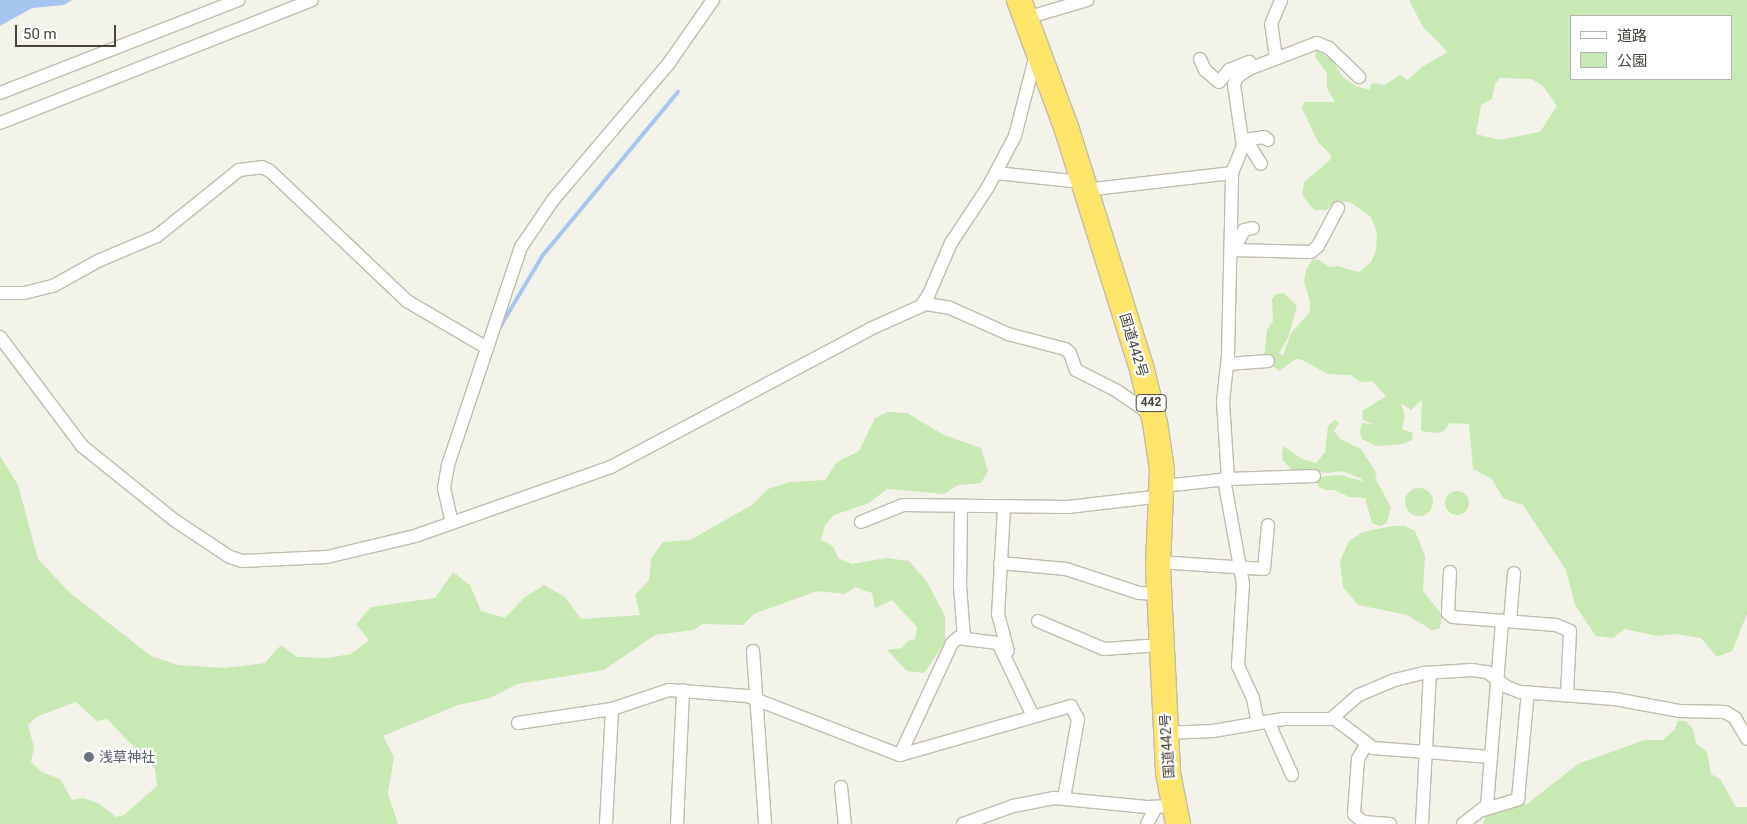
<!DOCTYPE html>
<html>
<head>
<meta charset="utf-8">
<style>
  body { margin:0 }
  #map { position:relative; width:1747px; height:824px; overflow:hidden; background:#f4f3e9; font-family:Roboto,"Noto Sans JP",sans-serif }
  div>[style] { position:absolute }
  .green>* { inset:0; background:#c7e9b2 }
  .round { border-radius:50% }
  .water>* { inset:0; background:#a5c6f1 }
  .stream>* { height:4px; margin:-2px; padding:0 2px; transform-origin:2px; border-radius:2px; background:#a5c6f1 }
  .roads { filter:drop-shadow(1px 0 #c0bcab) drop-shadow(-1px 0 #c0bcab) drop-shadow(0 1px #c0bcab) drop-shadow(0 -1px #c0bcab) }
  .street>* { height:12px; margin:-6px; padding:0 6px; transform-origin:6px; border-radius:6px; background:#fff }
  .highway>* { height:24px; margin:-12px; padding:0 12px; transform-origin:12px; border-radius:12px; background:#fee56a }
  .dots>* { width:14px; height:14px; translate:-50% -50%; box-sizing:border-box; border:2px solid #fff; border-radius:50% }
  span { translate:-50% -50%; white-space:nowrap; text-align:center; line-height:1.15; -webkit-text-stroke:4.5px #fff; paint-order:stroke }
  .shield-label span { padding:1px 4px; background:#fff; border:1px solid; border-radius:4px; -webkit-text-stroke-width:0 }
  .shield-label { font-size:12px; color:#484437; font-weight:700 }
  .street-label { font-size:14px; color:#484437 }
  .worship-label { font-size:14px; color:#5b616d }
  .left { translate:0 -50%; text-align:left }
  .legend { position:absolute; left:1570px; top:15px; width:162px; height:65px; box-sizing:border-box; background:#fff; border:1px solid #b6b4af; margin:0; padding:6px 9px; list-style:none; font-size:15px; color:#484437 }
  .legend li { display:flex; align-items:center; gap:10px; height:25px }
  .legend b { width:25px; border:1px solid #b6b4af }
  .scale { position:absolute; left:15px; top:25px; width:101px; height:22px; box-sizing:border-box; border:2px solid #484437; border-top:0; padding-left:6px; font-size:15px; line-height:18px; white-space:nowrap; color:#484437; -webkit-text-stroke:4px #fff; paint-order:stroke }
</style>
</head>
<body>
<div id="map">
  <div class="green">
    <i style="clip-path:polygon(evenodd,1409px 0,1747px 0,1747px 614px,1732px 651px,1717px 657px,1701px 638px,1675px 634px,1657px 636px,1625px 629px,1613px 638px,1596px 636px,1575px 605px,1566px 570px,1523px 505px,1503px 498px,1492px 479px,1473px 469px,1469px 424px,1450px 423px,1444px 431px,1437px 433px,1421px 431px,1422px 400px,1411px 410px,1401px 403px,1405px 416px,1402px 429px,1413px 433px,1412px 440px,1403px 444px,1376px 446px,1362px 439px,1360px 432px,1362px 423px,1374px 424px,1363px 420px,1362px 411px,1386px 396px,1372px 381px,1360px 382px,1351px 375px,1328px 374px,1300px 359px,1296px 359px,1279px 371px,1264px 359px,1267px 330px,1273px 321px,1272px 299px,1276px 294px,1284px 293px,1297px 306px,1288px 338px,1279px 353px,1283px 356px,1291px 333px,1310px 312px,1310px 301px,1304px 282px,1306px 270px,1312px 260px,1318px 259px,1329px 267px,1337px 266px,1359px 272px,1371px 262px,1376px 250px,1377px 233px,1371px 217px,1350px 202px,1336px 201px,1326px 210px,1314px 210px,1302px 195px,1304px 182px,1330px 160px,1331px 155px,1318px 142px,1302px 108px,1304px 102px,1335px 102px,1327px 88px,1327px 73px,1315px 57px,1316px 50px,1332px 60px,1343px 77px,1356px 86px,1369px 90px,1372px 83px,1385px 85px,1400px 75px,1408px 80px,1422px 67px,1448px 52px,1423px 27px,1409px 0,1571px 16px,1731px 16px,1731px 79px,1571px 79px,1571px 16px,1409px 0,1500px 78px,1531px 79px,1543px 86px,1557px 106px,1540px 132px,1499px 140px,1476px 134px,1481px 105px,1492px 99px,1495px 84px,1500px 78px)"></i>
    <i style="clip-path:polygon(evenodd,887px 412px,907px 413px,944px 435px,981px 448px,988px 471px,981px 483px,958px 485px,944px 494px,887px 489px,869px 503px,834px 515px,825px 525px,821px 540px,833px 546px,838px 558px,852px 564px,886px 558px,909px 561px,927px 582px,945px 616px,945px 642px,924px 673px,907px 671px,887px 650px,902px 648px,908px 641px,915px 639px,917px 627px,892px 600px,875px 608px,872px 593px,855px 587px,845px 594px,817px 591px,754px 614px,743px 625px,703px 624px,693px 630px,655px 635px,604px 670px,517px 684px,490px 698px,458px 705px,383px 736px,394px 757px,388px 794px,398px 824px,0 824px,0 456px,18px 485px,38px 559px,69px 592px,151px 656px,178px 665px,225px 668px,265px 663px,281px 645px,297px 657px,327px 658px,351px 654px,369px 640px,356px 624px,371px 607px,435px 598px,453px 572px,470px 585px,481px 611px,505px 618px,525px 597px,544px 585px,565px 597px,581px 619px,640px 615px,635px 595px,649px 580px,651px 559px,663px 542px,690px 540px,752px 505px,768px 489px,790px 482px,825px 480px,837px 462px,859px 451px,875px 418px,887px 412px,76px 702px,97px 721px,107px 719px,155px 769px,157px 786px,124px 815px,116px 817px,98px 803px,83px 798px,72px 800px,60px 779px,42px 772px,31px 762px,34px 747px,28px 725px,38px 716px,76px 702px)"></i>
    <i style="clip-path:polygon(1334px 420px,1339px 423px,1334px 431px,1340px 439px,1361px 449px,1377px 474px,1375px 478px,1391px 507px,1387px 523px,1380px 526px,1372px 523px,1365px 498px,1349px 497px,1335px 490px,1325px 490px,1318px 486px,1316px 477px,1341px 475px,1364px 482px,1360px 478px,1342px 471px,1327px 473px,1291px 469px,1282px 459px,1283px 446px,1302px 459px,1316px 463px,1325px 452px,1328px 426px)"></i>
    <i class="round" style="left:1405px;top:488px;width:28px;height:28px"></i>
    <i class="round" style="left:1445px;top:491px;width:24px;height:24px"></i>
    <i style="clip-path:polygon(1393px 526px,1405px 526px,1415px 531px,1425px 556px,1423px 591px,1442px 615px,1440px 628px,1432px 630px,1407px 615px,1358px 605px,1343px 587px,1340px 561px,1349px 541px,1363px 532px)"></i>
    <i style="clip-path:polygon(1678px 721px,1686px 721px,1693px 729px,1696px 743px,1707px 752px,1711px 774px,1720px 779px,1736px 807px,1747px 807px,1747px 824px,1483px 824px,1486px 814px,1527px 804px,1578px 764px,1644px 740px,1663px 740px,1675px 729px)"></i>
  </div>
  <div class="water">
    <i style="clip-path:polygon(0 0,72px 0,64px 5px,32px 8px,0 26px)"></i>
  </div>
  <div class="stream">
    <i style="left:500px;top:327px;width:84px;rotate:-59.2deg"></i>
    <i style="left:543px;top:255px;width:212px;rotate:-50.4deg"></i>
  </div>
  <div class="roads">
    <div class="street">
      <i style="left:1026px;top:18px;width:64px;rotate:-16.4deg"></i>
      <i style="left:1276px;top:58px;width:34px;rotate:-98deg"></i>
      <i style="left:1271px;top:24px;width:26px;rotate:-67deg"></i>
      <i style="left:1200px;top:59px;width:12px;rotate:66deg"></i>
      <i style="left:1205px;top:70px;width:18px;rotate:41deg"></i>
      <i style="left:1219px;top:82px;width:16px;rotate:-50deg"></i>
      <i style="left:1229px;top:70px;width:22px;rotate:-22deg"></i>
      <i style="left:0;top:93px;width:256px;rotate:-21.3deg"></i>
      <i style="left:0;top:123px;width:335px;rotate:-21.5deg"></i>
      <i style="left:1243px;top:140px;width:21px;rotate:-8deg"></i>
      <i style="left:1264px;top:137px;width:5px;rotate:37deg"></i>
      <i style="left:1246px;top:140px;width:28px;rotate:58deg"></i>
      <i style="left:996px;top:173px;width:86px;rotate:6deg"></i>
      <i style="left:1085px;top:190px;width:148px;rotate:-6.6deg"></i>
      <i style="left:1232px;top:173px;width:29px;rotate:-68deg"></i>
      <i style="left:1243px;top:146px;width:62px;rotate:-98.4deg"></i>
      <i style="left:1234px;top:85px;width:9px;rotate:-69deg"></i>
      <i style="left:1237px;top:77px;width:14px;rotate:-34deg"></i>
      <i style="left:1249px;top:69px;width:73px;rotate:-20.9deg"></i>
      <i style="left:1317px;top:43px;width:13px;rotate:23deg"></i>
      <i style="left:1329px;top:48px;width:42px;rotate:44deg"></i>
      <i style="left:1234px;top:250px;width:77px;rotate:1.5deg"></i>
      <i style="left:1311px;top:252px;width:9px;rotate:-41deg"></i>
      <i style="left:1318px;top:246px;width:43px;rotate:-62.2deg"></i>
      <i style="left:1232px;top:253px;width:26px;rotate:-62deg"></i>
      <i style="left:1244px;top:230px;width:9px;rotate:-13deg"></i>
      <i style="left:0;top:293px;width:24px"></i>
      <i style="left:24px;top:293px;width:30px;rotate:-14deg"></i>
      <i style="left:53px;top:286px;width:51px;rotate:-29.1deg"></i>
      <i style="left:98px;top:261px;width:64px;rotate:-23deg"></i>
      <i style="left:157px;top:236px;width:105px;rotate:-38.8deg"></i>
      <i style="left:239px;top:170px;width:23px;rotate:-7deg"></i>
      <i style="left:262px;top:167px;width:9px;rotate:27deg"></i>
      <i style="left:270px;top:171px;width:189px;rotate:43.5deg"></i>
      <i style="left:407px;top:301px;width:93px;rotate:30.4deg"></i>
      <i style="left:921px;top:306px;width:14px;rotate:-56deg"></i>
      <i style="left:929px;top:294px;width:56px;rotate:-66.7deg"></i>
      <i style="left:951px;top:243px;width:67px;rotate:-56.5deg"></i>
      <i style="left:988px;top:187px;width:58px;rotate:-62.1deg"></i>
      <i style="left:1015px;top:136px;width:85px;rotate:-75.6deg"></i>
      <i style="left:0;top:337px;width:136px;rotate:53deg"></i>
      <i style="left:82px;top:446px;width:118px;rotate:38.8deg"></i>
      <i style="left:174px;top:520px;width:67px;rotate:33.5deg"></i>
      <i style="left:230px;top:557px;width:13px;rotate:18deg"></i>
      <i style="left:242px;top:561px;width:85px;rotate:-2.7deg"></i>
      <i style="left:327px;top:557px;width:90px;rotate:-13.4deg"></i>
      <i style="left:415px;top:536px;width:208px;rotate:-19.4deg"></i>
      <i style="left:611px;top:467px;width:293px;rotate:-28deg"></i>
      <i style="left:870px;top:329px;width:61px;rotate:-24.1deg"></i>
      <i style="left:926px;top:304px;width:24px;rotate:9deg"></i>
      <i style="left:950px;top:308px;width:64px;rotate:24.1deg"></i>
      <i style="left:1008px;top:334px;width:59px;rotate:14.7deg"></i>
      <i style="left:1065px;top:349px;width:6px;rotate:39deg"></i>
      <i style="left:1070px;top:353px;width:18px;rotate:71deg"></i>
      <i style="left:1076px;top:370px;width:46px;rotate:27.1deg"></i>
      <i style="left:1117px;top:391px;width:42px;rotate:34.4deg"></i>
      <i style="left:1228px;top:364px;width:40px;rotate:-4.3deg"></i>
      <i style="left:1224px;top:479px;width:107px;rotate:79.7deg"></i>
      <i style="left:1243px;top:584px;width:82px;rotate:93.5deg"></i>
      <i style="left:1238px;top:666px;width:35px;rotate:65deg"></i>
      <i style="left:1253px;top:698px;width:25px;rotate:79deg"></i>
      <i style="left:1228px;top:479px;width:77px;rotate:-93.7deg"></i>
      <i style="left:1223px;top:402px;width:47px;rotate:-83.9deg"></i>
      <i style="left:1228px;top:355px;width:182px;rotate:-88.7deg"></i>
      <i style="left:1163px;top:486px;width:65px;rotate:-6.1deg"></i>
      <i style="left:1228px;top:479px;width:86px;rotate:-2deg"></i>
      <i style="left:961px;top:507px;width:79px;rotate:90.7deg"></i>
      <i style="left:960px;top:586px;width:52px;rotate:85.6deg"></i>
      <i style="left:1004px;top:508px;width:106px;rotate:93.2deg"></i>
      <i style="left:998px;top:614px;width:38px;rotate:75deg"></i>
      <i style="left:861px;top:522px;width:45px;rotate:-22deg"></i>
      <i style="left:903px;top:505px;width:165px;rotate:0.7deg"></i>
      <i style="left:1068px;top:507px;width:95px;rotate:-6.7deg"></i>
      <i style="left:452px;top:523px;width:36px;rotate:-103deg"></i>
      <i style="left:444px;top:488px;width:23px;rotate:-80deg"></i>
      <i style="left:448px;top:465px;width:230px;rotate:-71.5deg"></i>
      <i style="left:521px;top:247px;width:57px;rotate:-55.8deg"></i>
      <i style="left:553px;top:200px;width:180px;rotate:-49.7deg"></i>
      <i style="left:669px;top:63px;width:77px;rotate:-55.1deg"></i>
      <i style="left:1158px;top:562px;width:106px;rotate:3.8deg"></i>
      <i style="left:1264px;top:569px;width:44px;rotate:-84.8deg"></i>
      <i style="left:1000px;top:563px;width:66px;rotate:5.2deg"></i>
      <i style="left:1066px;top:569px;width:77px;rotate:18.2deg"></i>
      <i style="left:1139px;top:593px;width:20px;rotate:3deg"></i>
      <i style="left:1450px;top:572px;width:41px;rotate:92.8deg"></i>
      <i style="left:1448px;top:613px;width:6px;rotate:39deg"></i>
      <i style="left:1453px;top:617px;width:103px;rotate:4.4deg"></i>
      <i style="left:1556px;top:625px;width:15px;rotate:23deg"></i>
      <i style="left:1570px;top:631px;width:64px;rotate:92.7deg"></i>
      <i style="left:1038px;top:621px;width:72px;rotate:23deg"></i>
      <i style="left:1104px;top:649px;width:57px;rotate:-4deg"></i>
      <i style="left:1510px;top:621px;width:48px;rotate:-85.2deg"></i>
      <i style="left:753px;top:651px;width:173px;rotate:86deg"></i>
      <i style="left:1331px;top:719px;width:37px;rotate:-41deg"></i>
      <i style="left:1359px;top:695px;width:39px;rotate:-23deg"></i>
      <i style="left:1395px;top:680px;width:30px;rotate:-14deg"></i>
      <i style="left:1424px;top:673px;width:48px;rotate:-3.6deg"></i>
      <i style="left:1472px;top:670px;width:15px;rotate:8deg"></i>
      <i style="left:1487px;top:672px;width:25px;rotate:37deg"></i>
      <i style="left:1507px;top:687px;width:14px;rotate:21deg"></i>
      <i style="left:1520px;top:692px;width:95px;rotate:4.2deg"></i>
      <i style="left:1615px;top:699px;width:65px;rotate:10.6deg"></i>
      <i style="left:1679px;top:711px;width:46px;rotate:1.2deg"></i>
      <i style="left:1725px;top:712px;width:12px;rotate:31deg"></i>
      <i style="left:1735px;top:718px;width:24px;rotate:60deg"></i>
      <i style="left:1268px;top:721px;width:59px;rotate:66deg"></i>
      <i style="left:518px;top:723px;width:95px;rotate:-8.5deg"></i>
      <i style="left:1166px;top:733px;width:47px;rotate:-2.4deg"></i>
      <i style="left:1213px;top:731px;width:71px;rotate:-9.7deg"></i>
      <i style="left:1283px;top:719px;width:52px"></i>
      <i style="left:1335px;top:719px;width:48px;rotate:37.3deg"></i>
      <i style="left:1373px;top:748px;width:118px;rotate:4.4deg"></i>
      <i style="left:1366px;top:745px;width:16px;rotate:120deg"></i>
      <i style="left:1358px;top:759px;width:55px;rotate:94.2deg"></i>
      <i style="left:1354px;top:814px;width:12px;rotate:42deg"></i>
      <i style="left:1363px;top:822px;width:27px;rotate:4deg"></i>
      <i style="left:900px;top:755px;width:123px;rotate:-65.1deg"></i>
      <i style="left:952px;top:643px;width:8px;rotate:-40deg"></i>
      <i style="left:958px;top:638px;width:40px;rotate:7.1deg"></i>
      <i style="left:998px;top:643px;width:81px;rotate:64.4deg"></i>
      <i style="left:841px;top:787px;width:37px;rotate:84deg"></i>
      <i style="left:1483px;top:810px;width:37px;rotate:-17deg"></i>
      <i style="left:1518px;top:799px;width:107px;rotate:-84.7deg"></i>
      <i style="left:606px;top:824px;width:115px;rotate:-87deg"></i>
      <i style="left:612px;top:709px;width:60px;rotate:-18.4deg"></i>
      <i style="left:669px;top:690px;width:78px;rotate:4.4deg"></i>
      <i style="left:747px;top:696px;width:164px;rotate:21.1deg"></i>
      <i style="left:900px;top:755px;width:178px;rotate:-16deg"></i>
      <i style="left:1071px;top:706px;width:15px;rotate:62deg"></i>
      <i style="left:1078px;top:719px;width:80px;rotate:100deg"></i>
      <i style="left:677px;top:824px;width:134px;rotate:-87.4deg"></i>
      <i style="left:963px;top:824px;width:53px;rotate:-19.8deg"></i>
      <i style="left:1013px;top:806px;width:42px;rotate:-11deg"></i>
      <i style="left:1054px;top:798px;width:93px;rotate:5.5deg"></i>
      <i style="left:1147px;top:807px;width:27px;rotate:-2deg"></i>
      <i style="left:1147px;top:824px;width:19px;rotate:-62deg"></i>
      <i style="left:1422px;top:824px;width:151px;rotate:-87deg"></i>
      <i style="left:1463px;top:824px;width:31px;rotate:-38deg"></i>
      <i style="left:1487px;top:805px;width:185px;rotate:-85.3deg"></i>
    </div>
    <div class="highway">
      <i style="left:1019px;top:0;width:139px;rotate:69.7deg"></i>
      <i style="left:1067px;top:130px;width:251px;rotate:72.6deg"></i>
      <i style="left:1142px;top:370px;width:55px;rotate:76.2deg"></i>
      <i style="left:1155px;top:423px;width:48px;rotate:81.5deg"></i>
      <i style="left:1162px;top:470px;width:97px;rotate:92.4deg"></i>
      <i style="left:1158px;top:567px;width:206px;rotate:87.2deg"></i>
      <i style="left:1168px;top:773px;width:52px;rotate:78.9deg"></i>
    </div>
  </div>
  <div class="dots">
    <i style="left:89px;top:757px;background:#6b7280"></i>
  </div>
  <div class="shield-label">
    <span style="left:1151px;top:403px">442</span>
  </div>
  <div class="street-label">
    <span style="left:1134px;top:345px;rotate:73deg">国道442号</span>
    <span style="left:1167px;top:746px;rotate:-94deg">国道442号</span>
  </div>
  <div class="worship-label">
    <span class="left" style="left:99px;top:757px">浅草神社</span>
  </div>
  <ul class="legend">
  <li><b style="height:6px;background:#fff"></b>道路</li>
  <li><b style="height:14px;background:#c7e9b2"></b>公園</li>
  </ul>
  <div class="scale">50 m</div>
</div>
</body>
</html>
